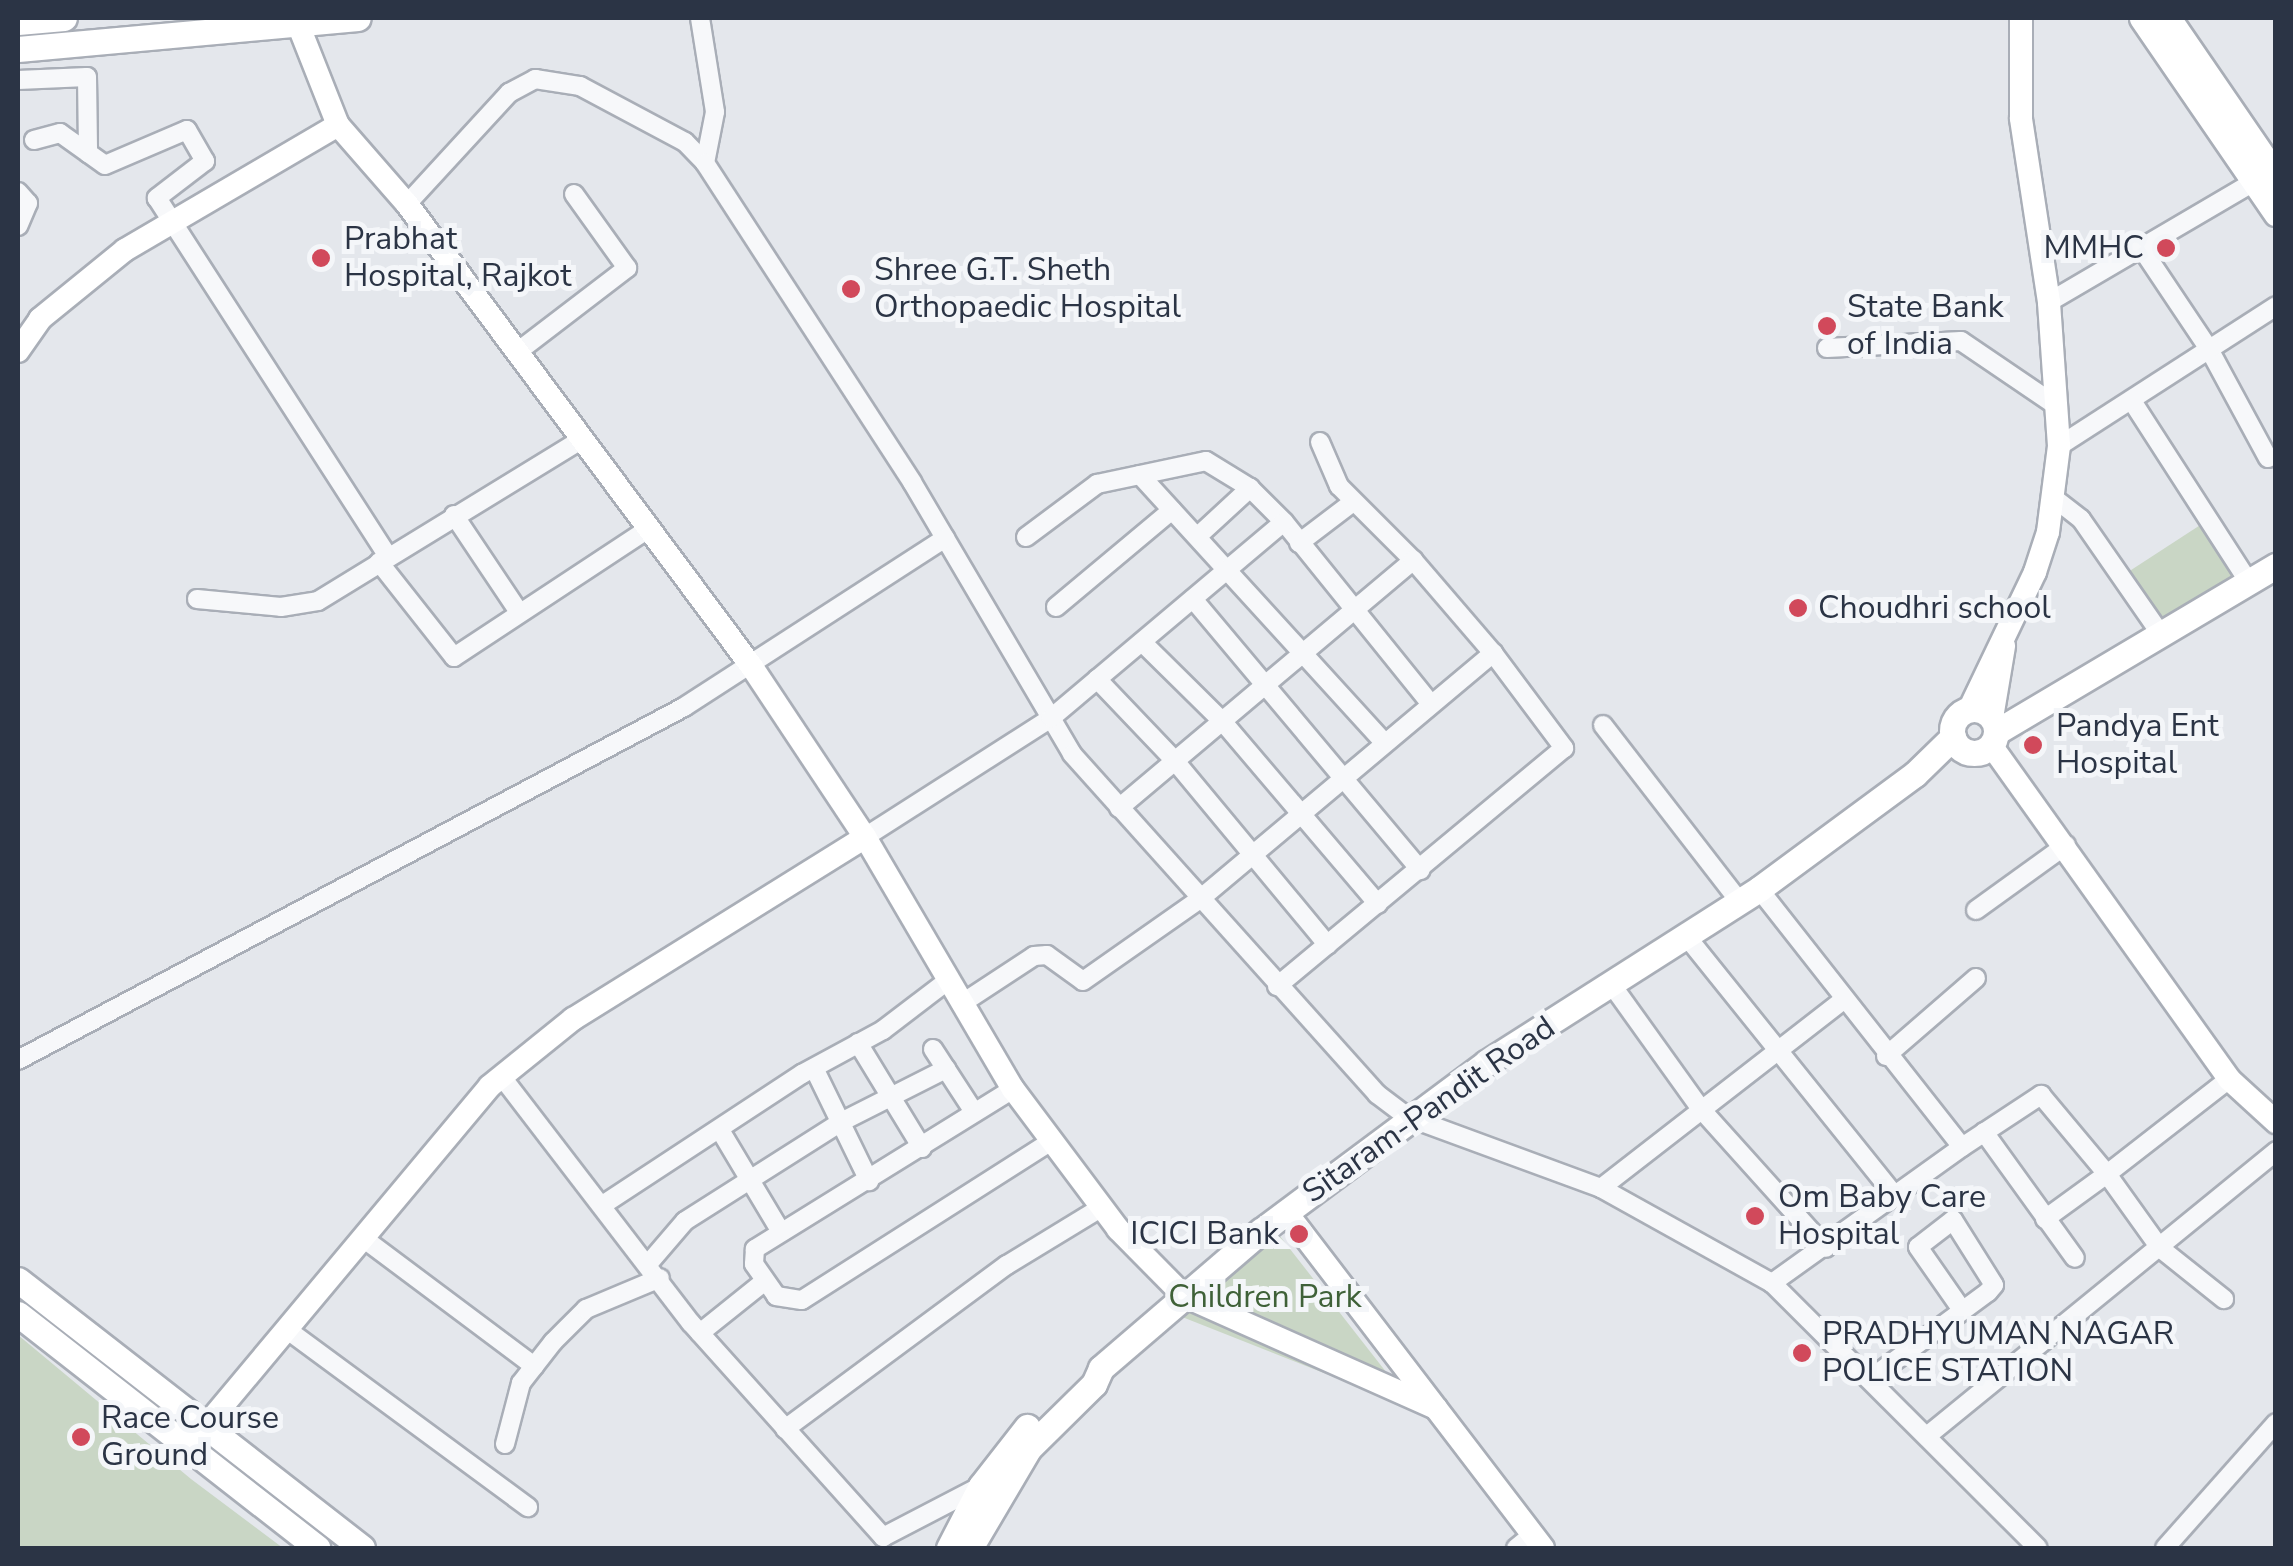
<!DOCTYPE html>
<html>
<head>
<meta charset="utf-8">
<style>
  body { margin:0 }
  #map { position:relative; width:2293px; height:1566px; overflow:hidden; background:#e4e7ec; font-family:"Nunito Sans",sans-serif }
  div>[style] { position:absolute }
  .green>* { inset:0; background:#c9d6c5; transform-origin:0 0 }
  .roads { filter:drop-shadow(2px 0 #a9aeb7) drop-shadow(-2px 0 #a9aeb7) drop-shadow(0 2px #a9aeb7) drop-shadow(0 -2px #a9aeb7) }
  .street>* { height:18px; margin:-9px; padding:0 9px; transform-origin:9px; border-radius:9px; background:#f7f8fa }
  .secondary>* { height:22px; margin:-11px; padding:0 11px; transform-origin:11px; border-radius:11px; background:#fff }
  .primary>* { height:25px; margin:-12.5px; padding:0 12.5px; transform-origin:12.5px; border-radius:12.5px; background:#fff }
  .primary>.ring { margin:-12.5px; padding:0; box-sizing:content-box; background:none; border:25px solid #fff; border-radius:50% }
  .dots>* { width:28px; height:28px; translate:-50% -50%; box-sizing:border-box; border:5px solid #f4f6f9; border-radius:50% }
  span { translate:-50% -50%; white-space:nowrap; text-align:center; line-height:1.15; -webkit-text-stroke:10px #f4f6f9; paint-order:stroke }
  .poi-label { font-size:32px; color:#2b3445 }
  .left { translate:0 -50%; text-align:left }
  .right { translate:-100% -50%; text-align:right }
  .street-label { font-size:32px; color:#2b3445 }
  .park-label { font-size:32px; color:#3f6138 }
  .frame { position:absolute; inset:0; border:20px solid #2b3445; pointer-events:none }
</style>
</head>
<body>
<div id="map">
  <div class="green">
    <i style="left:2208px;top:520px;width:77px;height:99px;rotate:57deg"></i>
    <i style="clip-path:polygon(1272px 1226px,1415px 1409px,1167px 1311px)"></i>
    <i style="clip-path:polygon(18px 1335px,191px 1479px,283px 1548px,18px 1548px)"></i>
  </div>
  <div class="roads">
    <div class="street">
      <i style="left:700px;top:18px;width:95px;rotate:80.9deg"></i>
      <i style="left:715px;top:112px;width:52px;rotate:101.1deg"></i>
      <i style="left:18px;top:80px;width:69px;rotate:-2.5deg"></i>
      <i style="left:87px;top:77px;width:76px;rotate:89.2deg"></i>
      <i style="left:34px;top:140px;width:27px;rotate:-15deg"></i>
      <i style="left:60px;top:133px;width:55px;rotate:35.4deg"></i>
      <i style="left:105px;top:165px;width:89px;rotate:-23.1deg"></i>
      <i style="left:187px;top:130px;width:36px;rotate:60deg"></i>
      <i style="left:205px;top:161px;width:61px;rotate:142.4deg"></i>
      <i style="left:157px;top:198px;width:427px;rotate:57.2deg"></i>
      <i style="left:18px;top:192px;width:15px;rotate:48deg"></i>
      <i style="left:28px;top:203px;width:25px;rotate:113deg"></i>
      <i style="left:407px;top:204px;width:151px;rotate:-47.4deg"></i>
      <i style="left:509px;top:93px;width:30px;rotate:-28deg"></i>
      <i style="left:535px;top:79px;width:46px;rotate:8.8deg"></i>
      <i style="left:580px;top:86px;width:119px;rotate:28.1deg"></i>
      <i style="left:685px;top:142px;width:29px;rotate:46deg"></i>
      <i style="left:705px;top:163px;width:380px;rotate:57deg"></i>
      <i style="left:912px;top:482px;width:316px;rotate:59.5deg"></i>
      <i style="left:1072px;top:754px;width:457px;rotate:48.1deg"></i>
      <i style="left:1377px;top:1094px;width:39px;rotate:37deg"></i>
      <i style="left:1408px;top:1117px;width:206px;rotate:20.2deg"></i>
      <i style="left:1601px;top:1188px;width:196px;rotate:29.1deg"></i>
      <i style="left:1772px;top:1283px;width:375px;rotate:44.9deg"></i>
      <i style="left:2142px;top:249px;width:120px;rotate:56.2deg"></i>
      <i style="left:2209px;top:349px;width:124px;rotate:61.6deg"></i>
      <i style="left:2049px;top:302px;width:227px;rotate:-30.4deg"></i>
      <i style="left:1827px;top:348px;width:134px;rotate:-3deg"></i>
      <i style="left:1961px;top:341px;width:117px;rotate:34.2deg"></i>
      <i style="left:516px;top:353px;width:140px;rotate:-37.4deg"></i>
      <i style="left:627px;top:268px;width:91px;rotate:-125.6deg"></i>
      <i style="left:2132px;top:401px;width:218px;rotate:57.2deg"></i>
      <i style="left:1320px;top:442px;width:48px;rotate:66.6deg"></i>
      <i style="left:1339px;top:486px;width:105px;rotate:45deg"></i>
      <i style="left:2059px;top:446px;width:258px;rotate:-32.8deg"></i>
      <i style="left:1140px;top:475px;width:363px;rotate:47.6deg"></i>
      <i style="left:2054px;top:498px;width:34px;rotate:38deg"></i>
      <i style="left:2081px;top:519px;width:142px;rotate:55.3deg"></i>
      <i style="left:454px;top:515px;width:117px;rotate:56.2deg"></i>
      <i style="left:1198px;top:536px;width:71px;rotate:-42.7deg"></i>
      <i style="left:1026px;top:537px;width:89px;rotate:-36.7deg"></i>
      <i style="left:1097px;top:484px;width:111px;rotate:-11.9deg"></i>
      <i style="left:1206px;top:461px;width:52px;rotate:31.5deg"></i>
      <i style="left:1250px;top:488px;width:48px;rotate:45deg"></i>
      <i style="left:1284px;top:522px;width:234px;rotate:51.1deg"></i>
      <i style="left:1299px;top:543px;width:68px;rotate:-37.2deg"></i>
      <i style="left:379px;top:562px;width:121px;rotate:51.7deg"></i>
      <i style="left:454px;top:657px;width:232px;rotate:-33.4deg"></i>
      <i style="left:197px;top:599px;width:84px;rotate:5.4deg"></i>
      <i style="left:281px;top:607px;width:37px;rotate:-9deg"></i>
      <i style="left:318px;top:601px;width:310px;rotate:-31.5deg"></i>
      <i style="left:1193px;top:599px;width:354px;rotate:50deg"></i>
      <i style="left:1056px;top:607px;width:151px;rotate:-39.9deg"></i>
      <i style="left:1142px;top:642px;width:114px;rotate:44.6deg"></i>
      <i style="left:1223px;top:722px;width:239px;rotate:49.6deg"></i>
      <i style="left:1097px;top:679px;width:113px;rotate:46.4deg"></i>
      <i style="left:1175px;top:761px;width:239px;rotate:50.3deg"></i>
      <i style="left:1603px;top:725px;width:224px;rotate:52.3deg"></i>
      <i style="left:1119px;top:808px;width:385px;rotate:-40.1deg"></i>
      <i style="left:1413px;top:560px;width:123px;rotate:49.3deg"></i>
      <i style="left:865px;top:837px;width:221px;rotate:-32.6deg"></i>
      <i style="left:1051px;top:718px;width:304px;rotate:-40.1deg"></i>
      <i style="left:1759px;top:889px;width:328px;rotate:51.8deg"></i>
      <i style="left:1962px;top:1147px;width:234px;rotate:144.4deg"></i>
      <i style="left:1976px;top:910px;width:111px;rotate:-35.8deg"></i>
      <i style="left:1687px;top:937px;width:334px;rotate:51.2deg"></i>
      <i style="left:1612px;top:985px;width:151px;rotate:54.4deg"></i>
      <i style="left:1700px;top:1108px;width:188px;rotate:48deg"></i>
      <i style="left:961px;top:1004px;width:87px;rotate:-33.3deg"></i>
      <i style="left:1034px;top:956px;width:13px;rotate:-4deg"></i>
      <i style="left:1047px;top:955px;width:44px;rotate:35.8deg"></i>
      <i style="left:1083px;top:981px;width:143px;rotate:-35deg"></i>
      <i style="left:1200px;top:899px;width:383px;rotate:-40deg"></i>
      <i style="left:1493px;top:653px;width:119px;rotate:53.2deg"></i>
      <i style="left:1564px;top:748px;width:373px;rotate:140.3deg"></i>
      <i style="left:858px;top:1043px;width:123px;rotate:58.6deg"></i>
      <i style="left:933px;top:1049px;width:75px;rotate:56.9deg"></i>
      <i style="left:1886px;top:1056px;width:119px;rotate:-40.9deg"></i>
      <i style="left:18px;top:1060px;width:754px;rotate:-27.92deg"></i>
      <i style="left:684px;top:707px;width:311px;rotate:-32.9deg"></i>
      <i style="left:814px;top:1068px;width:126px;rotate:64deg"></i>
      <i style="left:502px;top:1077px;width:310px;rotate:52.5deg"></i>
      <i style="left:691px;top:1323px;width:288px;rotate:48.1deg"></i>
      <i style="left:883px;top:1537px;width:110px;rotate:-27.5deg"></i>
      <i style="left:1013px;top:1089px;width:304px;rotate:148.2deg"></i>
      <i style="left:755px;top:1249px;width:15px;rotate:94deg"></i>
      <i style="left:754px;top:1264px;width:39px;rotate:55deg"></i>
      <i style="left:776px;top:1296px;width:26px;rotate:9deg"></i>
      <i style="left:802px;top:1300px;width:294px;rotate:-32.5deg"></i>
      <i style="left:720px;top:1130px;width:119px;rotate:59.1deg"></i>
      <i style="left:1984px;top:1132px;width:155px;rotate:54.2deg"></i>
      <i style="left:1962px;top:1147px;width:95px;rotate:-33.4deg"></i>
      <i style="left:2041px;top:1095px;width:103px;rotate:50.1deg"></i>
      <i style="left:2107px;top:1174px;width:155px;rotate:-37.9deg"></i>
      <i style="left:1601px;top:1188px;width:306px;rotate:-37.8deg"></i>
      <i style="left:604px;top:1204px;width:237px;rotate:-33.3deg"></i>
      <i style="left:802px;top:1074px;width:92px;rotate:-28.5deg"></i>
      <i style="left:883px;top:1030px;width:81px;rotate:-37.4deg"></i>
      <i style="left:2045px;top:1219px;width:77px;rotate:-36deg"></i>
      <i style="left:2107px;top:1174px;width:91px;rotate:54.4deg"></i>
      <i style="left:2160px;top:1248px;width:82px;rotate:38.6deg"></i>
      <i style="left:363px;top:1238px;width:214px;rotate:36.8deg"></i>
      <i style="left:649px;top:1263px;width:55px;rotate:-49.4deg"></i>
      <i style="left:685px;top:1221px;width:185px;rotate:-32.4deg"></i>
      <i style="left:841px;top:1122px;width:118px;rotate:-26.8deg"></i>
      <i style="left:289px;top:1331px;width:297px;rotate:36.4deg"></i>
      <i style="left:700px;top:1333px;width:83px;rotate:-38.7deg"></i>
      <i style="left:1870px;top:1379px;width:147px;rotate:-36.4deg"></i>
      <i style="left:1988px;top:1292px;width:9px;rotate:-49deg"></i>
      <i style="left:1994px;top:1285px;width:77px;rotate:-122.2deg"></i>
      <i style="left:1953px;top:1220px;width:44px;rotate:142.4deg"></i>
      <i style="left:1918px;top:1247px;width:77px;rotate:55.1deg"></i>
      <i style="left:785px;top:1429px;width:276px;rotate:-36.5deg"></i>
      <i style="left:1007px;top:1265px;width:111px;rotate:-31.4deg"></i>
      <i style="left:1927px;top:1436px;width:451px;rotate:-39.2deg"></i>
      <i style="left:505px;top:1444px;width:63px;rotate:-75.3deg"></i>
      <i style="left:521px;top:1383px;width:52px;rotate:-52deg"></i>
      <i style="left:553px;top:1342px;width:47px;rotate:-45deg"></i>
      <i style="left:586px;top:1309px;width:80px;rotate:-22.7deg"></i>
      <i style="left:1516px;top:1548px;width:21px;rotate:-39deg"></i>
      <i style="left:2165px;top:1548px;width:167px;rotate:-48.4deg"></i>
    </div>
    <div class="secondary">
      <i style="left:296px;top:19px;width:114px;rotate:68.4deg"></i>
      <i style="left:338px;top:125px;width:105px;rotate:48.9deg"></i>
      <i style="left:407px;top:204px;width:577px;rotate:53.31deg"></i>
      <i style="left:752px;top:667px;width:204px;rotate:56.4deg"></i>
      <i style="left:865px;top:837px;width:292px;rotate:59.6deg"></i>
      <i style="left:1013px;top:1089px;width:175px;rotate:53.1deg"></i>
      <i style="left:1118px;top:1229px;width:94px;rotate:45.4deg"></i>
      <i style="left:1184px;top:1296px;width:276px;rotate:24deg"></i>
      <i style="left:18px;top:351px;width:39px;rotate:-55deg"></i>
      <i style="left:40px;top:319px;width:109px;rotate:-39.1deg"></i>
      <i style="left:125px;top:250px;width:247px;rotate:-30.4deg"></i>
      <i style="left:1969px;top:710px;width:153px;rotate:-64.4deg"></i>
      <i style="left:2035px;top:572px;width:42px;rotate:-72deg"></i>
      <i style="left:2048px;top:532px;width:87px;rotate:-82.7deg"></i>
      <i style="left:2059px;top:446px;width:144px;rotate:-94deg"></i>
      <i style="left:2049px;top:302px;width:186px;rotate:-98.7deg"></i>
      <i style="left:2021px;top:118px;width:100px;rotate:-90deg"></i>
      <i style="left:1992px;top:718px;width:73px;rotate:-80.5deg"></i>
      <i style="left:1991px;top:745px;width:410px;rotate:54.5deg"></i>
      <i style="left:2229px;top:1079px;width:64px;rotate:42.5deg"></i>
      <i style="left:1286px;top:1212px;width:423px;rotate:52.6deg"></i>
      <i style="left:194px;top:1440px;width:461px;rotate:-50.1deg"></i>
      <i style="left:490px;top:1086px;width:107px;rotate:-38.9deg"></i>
      <i style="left:573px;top:1019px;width:344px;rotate:-31.9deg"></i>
    </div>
    <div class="primary">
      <i style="left:2142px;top:18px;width:237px;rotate:55.5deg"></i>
      <i style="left:2168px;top:18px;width:191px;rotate:55.6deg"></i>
      <i style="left:18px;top:22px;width:46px;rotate:-5deg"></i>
      <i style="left:18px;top:49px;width:341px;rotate:-5.2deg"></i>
      <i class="ring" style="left:1952px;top:709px;width:19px;height:19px"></i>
      <i style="left:1996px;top:732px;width:326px;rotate:-30.7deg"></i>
      <i style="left:18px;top:1280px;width:436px;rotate:37.9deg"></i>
      <i style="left:18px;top:1314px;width:380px;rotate:38deg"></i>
      <i style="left:949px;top:1548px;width:70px;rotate:-62.7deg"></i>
      <i style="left:981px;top:1486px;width:75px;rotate:-52.1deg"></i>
      <i style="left:970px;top:1548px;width:116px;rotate:-59.5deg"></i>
      <i style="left:1029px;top:1448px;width:91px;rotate:-44.6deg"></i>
      <i style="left:1094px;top:1384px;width:17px;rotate:-66deg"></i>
      <i style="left:1101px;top:1368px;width:211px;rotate:-40.6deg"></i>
      <i style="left:1261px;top:1231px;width:281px;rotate:-36.7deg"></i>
      <i style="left:1486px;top:1063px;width:324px;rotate:-32.5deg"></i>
      <i style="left:1759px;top:889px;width:194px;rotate:-36.4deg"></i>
      <i style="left:1915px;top:774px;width:53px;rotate:-44.2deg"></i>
    </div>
  </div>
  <div class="dots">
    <i style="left:2166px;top:248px;background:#d1495b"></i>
    <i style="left:321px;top:258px;background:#d1495b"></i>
    <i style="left:851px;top:289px;background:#d1495b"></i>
    <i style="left:1827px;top:326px;background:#d1495b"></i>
    <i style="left:1798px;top:608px;background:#d1495b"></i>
    <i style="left:2033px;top:745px;background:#d1495b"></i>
    <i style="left:1755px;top:1216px;background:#d1495b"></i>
    <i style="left:1299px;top:1234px;background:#d1495b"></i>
    <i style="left:1802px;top:1353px;background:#d1495b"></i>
    <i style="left:81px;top:1437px;background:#d1495b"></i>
  </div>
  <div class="poi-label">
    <span class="left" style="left:344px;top:258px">Prabhat<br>Hospital, Rajkot</span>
    <span class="right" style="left:2144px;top:248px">MMHC</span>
    <span class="left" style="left:874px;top:289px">Shree G.T. Sheth<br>Orthopaedic Hospital</span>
    <span class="left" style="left:1847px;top:326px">State Bank<br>of India</span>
    <span class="left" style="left:1818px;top:608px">Choudhri school</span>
    <span class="left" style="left:2056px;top:745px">Pandya Ent<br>Hospital</span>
    <span class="left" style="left:1778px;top:1216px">Om Baby Care<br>Hospital</span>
    <span class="right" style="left:1279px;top:1234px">ICICI Bank</span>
    <span class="left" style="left:1822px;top:1353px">PRADHYUMAN NAGAR<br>POLICE STATION</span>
    <span class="left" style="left:101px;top:1437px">Race Course<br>Ground</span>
  </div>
  <div class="street-label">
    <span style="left:1429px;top:1110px;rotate:-35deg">Sitaram-Pandit Road</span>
  </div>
  <div class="park-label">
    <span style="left:1265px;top:1297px">Children Park</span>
  </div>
  <div class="frame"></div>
</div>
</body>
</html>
